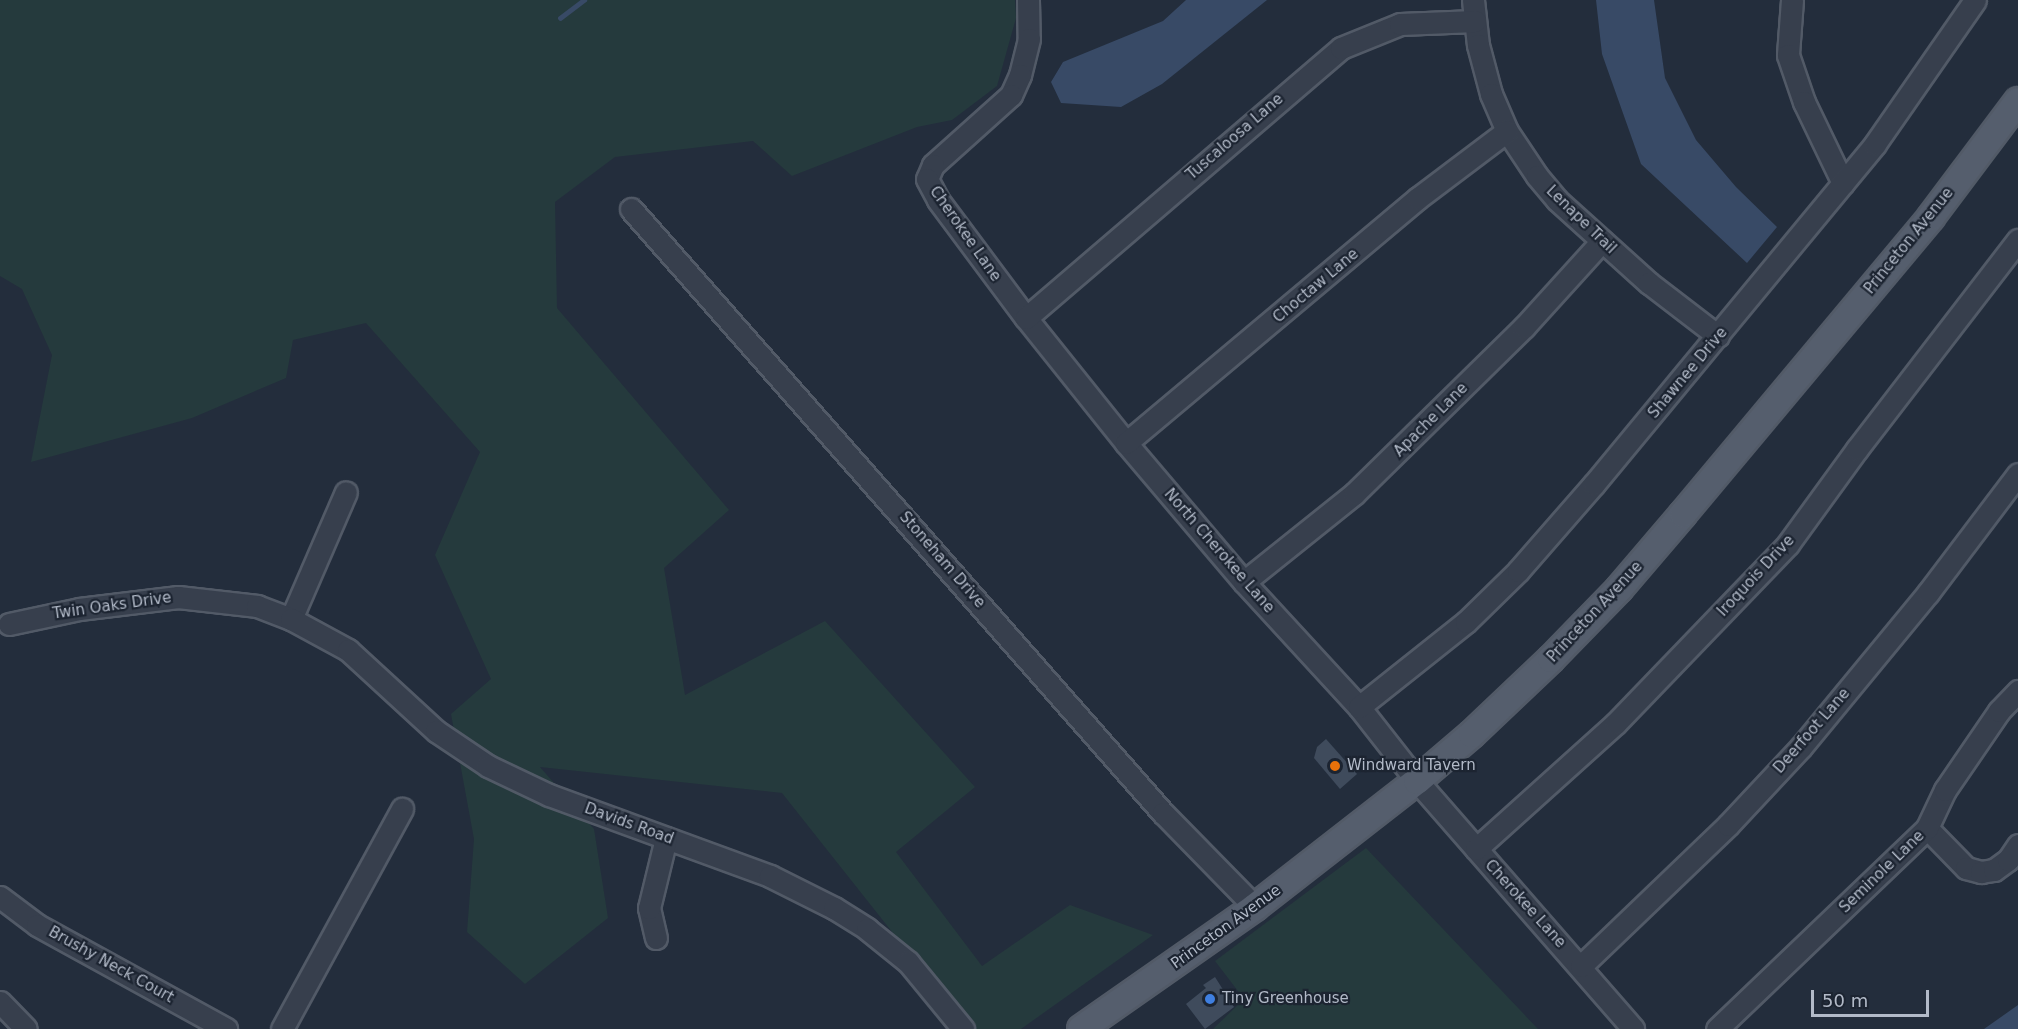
<!DOCTYPE html>
<html>
<head>
<meta charset="utf-8">
<style>
  body { margin:0 }
  #map { position:relative; width:2018px; height:1029px; overflow:hidden; background:#232d3c; font-family:"DejaVu Sans",sans-serif }
  div>[style] { position:absolute }
  .green>* { inset:0; background:#253a3d }
  .water>* { inset:0; background:#384a66 }
  .stream>* { height:4.5px; margin:-2.25px; padding:0 2.25px; transform-origin:2.25px; border-radius:2.25px; background:#384a66 }
  .building>* { inset:0; background:#3f4b5c }
  .roads { filter:drop-shadow(2px 0 #525a67) drop-shadow(-2px 0 #525a67) drop-shadow(0 2px #525a67) drop-shadow(0 -2px #525a67) }
  .minor>* { height:21px; margin:-10.5px; padding:0 10.5px; transform-origin:10.5px; border-radius:10.5px; background:#373f4d }
  .major>* { height:26px; margin:-13px; padding:0 13px; transform-origin:13px; border-radius:13px; background:#555e6d }
  .dots>* { width:16px; height:16px; translate:-50% -50%; box-sizing:border-box; border:3px solid #1c2431; border-radius:50% }
  span { translate:-50% -50%; white-space:nowrap; text-align:center; line-height:1.15; -webkit-text-stroke:4.5px #1c2431; paint-order:stroke }
  .street-label { font-size:15px; color:#b2bac8 }
  .poi-label { font-size:15px; color:#b2bac8 }
  .left { translate:0 -50%; text-align:left }
  .scale { position:absolute; left:1811px; top:990px; width:118px; height:27px; box-sizing:border-box; border:3px solid #b2bac8; border-top:0; padding-left:8px; font-size:18px; line-height:21px; white-space:nowrap; color:#b2bac8; -webkit-text-stroke:4px #1c2431; paint-order:stroke }
</style>
</head>
<body>
<div id="map">
  <div class="green">
    <i style="clip-path:polygon(0 0,1015px 0,1016px 18px,997px 86px,952px 120px,917px 127px,792px 176px,753px 141px,615px 157px,555px 202px,557px 308px,729px 510px,664px 568px,685px 695px,825px 621px,975px 787px,896px 852px,982px 966px,1070px 905px,1153px 935px,1021px 1029px,969px 1029px,782px 793px,540px 767px,594px 829px,608px 918px,525px 984px,467px 932px,474px 839px,451px 714px,491px 679px,435px 555px,480px 452px,366px 323px,293px 340px,286px 378px,192px 418px,31px 462px,52px 355px,22px 289px,0 276px)"></i>
    <i style="clip-path:polygon(1366px 848px,1538px 1029px,1213px 1029px,1244px 999px,1215px 961px)"></i>
  </div>
  <div class="water">
    <i style="clip-path:polygon(1186px 0,1267px 0,1162px 84px,1121px 107px,1061px 103px,1051px 82px,1063px 62px,1163px 21px)"></i>
    <i style="clip-path:polygon(1596px 0,1654px 0,1665px 78px,1696px 140px,1736px 187px,1777px 227px,1747px 263px,1641px 164px,1602px 54px)"></i>
    <i style="clip-path:polygon(2018px 1005px,2018px 1029px,1984px 1029px)"></i>
  </div>
  <div class="stream">
    <i style="left:560px;top:18px;width:30px;rotate:-37deg"></i>
  </div>
  <div class="building">
    <i style="clip-path:polygon(1326px 739px,1357px 774px,1340px 789px,1314px 758px,1317px 747px)"></i>
    <i style="clip-path:polygon(1215px 977px,1234px 1007px,1205px 1029px,1186px 1004px,1206px 988px,1203px 985px)"></i>
  </div>
  <div class="roads">
    <div class="minor">
      <i style="left:1028px;top:0;width:39px;rotate:89deg"></i>
      <i style="left:1029px;top:39px;width:37px;rotate:104deg"></i>
      <i style="left:1020px;top:75px;width:22px;rotate:114deg"></i>
      <i style="left:1011px;top:95px;width:105px;rotate:138.1deg"></i>
      <i style="left:933px;top:165px;width:15px;rotate:113deg"></i>
      <i style="left:927px;top:179px;width:24px;rotate:62deg"></i>
      <i style="left:938px;top:200px;width:147px;rotate:53.3deg"></i>
      <i style="left:1026px;top:318px;width:160px;rotate:51.3deg"></i>
      <i style="left:1126px;top:443px;width:182px;rotate:49.7deg"></i>
      <i style="left:1244px;top:582px;width:170px;rotate:47.4deg"></i>
      <i style="left:1359px;top:707px;width:94px;rotate:51.9deg"></i>
      <i style="left:1417px;top:781px;width:329px;rotate:48.9deg"></i>
      <i style="left:1473px;top:0;width:45px;rotate:83.7deg"></i>
      <i style="left:1478px;top:45px;width:51px;rotate:75.1deg"></i>
      <i style="left:1491px;top:94px;width:40px;rotate:66.6deg"></i>
      <i style="left:1507px;top:131px;width:54px;rotate:56.3deg"></i>
      <i style="left:1537px;top:176px;width:31px;rotate:50deg"></i>
      <i style="left:1557px;top:200px;width:124px;rotate:42.1deg"></i>
      <i style="left:1649px;top:283px;width:87px;rotate:37.5deg"></i>
      <i style="left:1792px;top:0;width:55px;rotate:94.2deg"></i>
      <i style="left:1788px;top:55px;width:50px;rotate:71.2deg"></i>
      <i style="left:1804px;top:102px;width:90px;rotate:64.3deg"></i>
      <i style="left:631px;top:209px;width:805px;rotate:48.63deg"></i>
      <i style="left:1163px;top:813px;width:132px;rotate:45.6deg"></i>
      <i style="left:1026px;top:318px;width:415px;rotate:-40.6deg"></i>
      <i style="left:1341px;top:48px;width:64px;rotate:-22.1deg"></i>
      <i style="left:1400px;top:24px;width:75px;rotate:-2.3deg"></i>
      <i style="left:1126px;top:443px;width:381px;rotate:-40deg"></i>
      <i style="left:1418px;top:198px;width:111px;rotate:-37deg"></i>
      <i style="left:1244px;top:582px;width:142px;rotate:-38.7deg"></i>
      <i style="left:1355px;top:493px;width:237px;rotate:-44.5deg"></i>
      <i style="left:1524px;top:327px;width:116px;rotate:-47.8deg"></i>
      <i style="left:291px;top:619px;width:138px;rotate:-66.6deg"></i>
      <i style="left:9px;top:624px;width:72px;rotate:-12.1deg"></i>
      <i style="left:79px;top:609px;width:100px;rotate:-6.9deg"></i>
      <i style="left:178px;top:597px;width:80px;rotate:6.5deg"></i>
      <i style="left:257px;top:606px;width:36px;rotate:21deg"></i>
      <i style="left:291px;top:619px;width:65px;rotate:28.5deg"></i>
      <i style="left:348px;top:650px;width:120px;rotate:42.6deg"></i>
      <i style="left:436px;top:731px;width:63px;rotate:33.9deg"></i>
      <i style="left:488px;top:766px;width:68px;rotate:25.4deg"></i>
      <i style="left:549px;top:795px;width:235px;rotate:20.1deg"></i>
      <i style="left:770px;top:876px;width:72px;rotate:26.6deg"></i>
      <i style="left:834px;top:908px;width:39px;rotate:32deg"></i>
      <i style="left:867px;top:929px;width:53px;rotate:38.8deg"></i>
      <i style="left:908px;top:962px;width:87px;rotate:50.6deg"></i>
      <i style="left:1359px;top:707px;width:137px;rotate:-38.5deg"></i>
      <i style="left:1466px;top:622px;width:73px;rotate:-44.4deg"></i>
      <i style="left:1518px;top:571px;width:116px;rotate:-48.9deg"></i>
      <i style="left:1594px;top:484px;width:441px;rotate:-50.4deg"></i>
      <i style="left:1875px;top:144px;width:175px;rotate:-55.2deg"></i>
      <i style="left:1927px;top:828px;width:56px;rotate:45.7deg"></i>
      <i style="left:1966px;top:868px;width:16px;rotate:15deg"></i>
      <i style="left:1981px;top:872px;width:13px;rotate:-9deg"></i>
      <i style="left:1994px;top:870px;width:17px;rotate:-36deg"></i>
      <i style="left:2008px;top:860px;width:18px;rotate:-56deg"></i>
      <i style="left:1476px;top:849px;width:188px;rotate:-42deg"></i>
      <i style="left:1616px;top:723px;width:248px;rotate:-46.1deg"></i>
      <i style="left:1788px;top:544px;width:117px;rotate:-54deg"></i>
      <i style="left:1857px;top:449px;width:264px;rotate:-52.4deg"></i>
      <i style="left:0;top:897px;width:46px;rotate:37.1deg"></i>
      <i style="left:37px;top:925px;width:216px;rotate:28.8deg"></i>
      <i style="left:656px;top:938px;width:31px;rotate:-103deg"></i>
      <i style="left:649px;top:908px;width:72px;rotate:-76.3deg"></i>
      <i style="left:1581px;top:966px;width:204px;rotate:-43.8deg"></i>
      <i style="left:1728px;top:825px;width:107px;rotate:-46.9deg"></i>
      <i style="left:1801px;top:747px;width:200px;rotate:-50.5deg"></i>
      <i style="left:1928px;top:593px;width:149px;rotate:-52.9deg"></i>
      <i style="left:0;top:1002px;width:37px;rotate:46deg"></i>
      <i style="left:282px;top:1029px;width:251px;rotate:-61.4deg"></i>
      <i style="left:1717px;top:1029px;width:291px;rotate:-43.7deg"></i>
      <i style="left:1927px;top:828px;width:42px;rotate:-64.7deg"></i>
      <i style="left:1945px;top:790px;width:96px;rotate:-55.6deg"></i>
      <i style="left:1999px;top:711px;width:28px;rotate:-46deg"></i>
    </div>
    <div class="major">
      <i style="left:1081px;top:1029px;width:213px;rotate:-35deg"></i>
      <i style="left:1255px;top:907px;width:205px;rotate:-37.9deg"></i>
      <i style="left:1417px;top:781px;width:72px;rotate:-40.5deg"></i>
      <i style="left:1472px;top:734px;width:109px;rotate:-43.5deg"></i>
      <i style="left:1551px;top:659px;width:98px;rotate:-45.8deg"></i>
      <i style="left:1619px;top:589px;width:99px;rotate:-49.5deg"></i>
      <i style="left:1683px;top:514px;width:387px;rotate:-50.1deg"></i>
      <i style="left:1931px;top:217px;width:145px;rotate:-53.1deg"></i>
    </div>
  </div>
  <div class="dots">
    <i style="left:1335px;top:766px;background:#e8710a"></i>
    <i style="left:1210px;top:999px;background:#3f7fe0"></i>
  </div>
  <div class="street-label">
    <span style="left:1235px;top:137px;rotate:-41deg">Tuscaloosa Lane</span>
    <span style="left:1581px;top:220px;rotate:44deg">Lenape Trail</span>
    <span style="left:965px;top:234px;rotate:55deg">Cherokee Lane</span>
    <span style="left:1909px;top:241px;rotate:-51deg">Princeton Avenue</span>
    <span style="left:1316px;top:286px;rotate:-40deg">Choctaw Lane</span>
    <span style="left:1688px;top:373px;rotate:-50deg">Shawnee Drive</span>
    <span style="left:1431px;top:420px;rotate:-45deg">Apache Lane</span>
    <span style="left:1219px;top:551px;rotate:49deg">North Cherokee Lane</span>
    <span style="left:942px;top:560px;rotate:49deg">Stoneham Drive</span>
    <span style="left:1756px;top:576px;rotate:-47deg">Iroquois Drive</span>
    <span style="left:112px;top:606px;rotate:-8deg">Twin Oaks Drive</span>
    <span style="left:1595px;top:612px;rotate:-47deg">Princeton Avenue</span>
    <span style="left:1812px;top:731px;rotate:-49deg">Deerfoot Lane</span>
    <span style="left:629px;top:824px;rotate:20deg">Davids Road</span>
    <span style="left:1882px;top:872px;rotate:-44deg">Seminole Lane</span>
    <span style="left:1525px;top:904px;rotate:48deg">Cherokee Lane</span>
    <span style="left:1226px;top:927px;rotate:-36deg">Princeton Avenue</span>
    <span style="left:111px;top:965px;rotate:29deg">Brushy Neck Court</span>
  </div>
  <div class="poi-label">
    <span class="left" style="left:1347px;top:766px">Windward Tavern</span>
    <span class="left" style="left:1222px;top:999px">Tiny Greenhouse</span>
  </div>
  <div class="scale">50 m</div>
</div>
</body>
</html>
